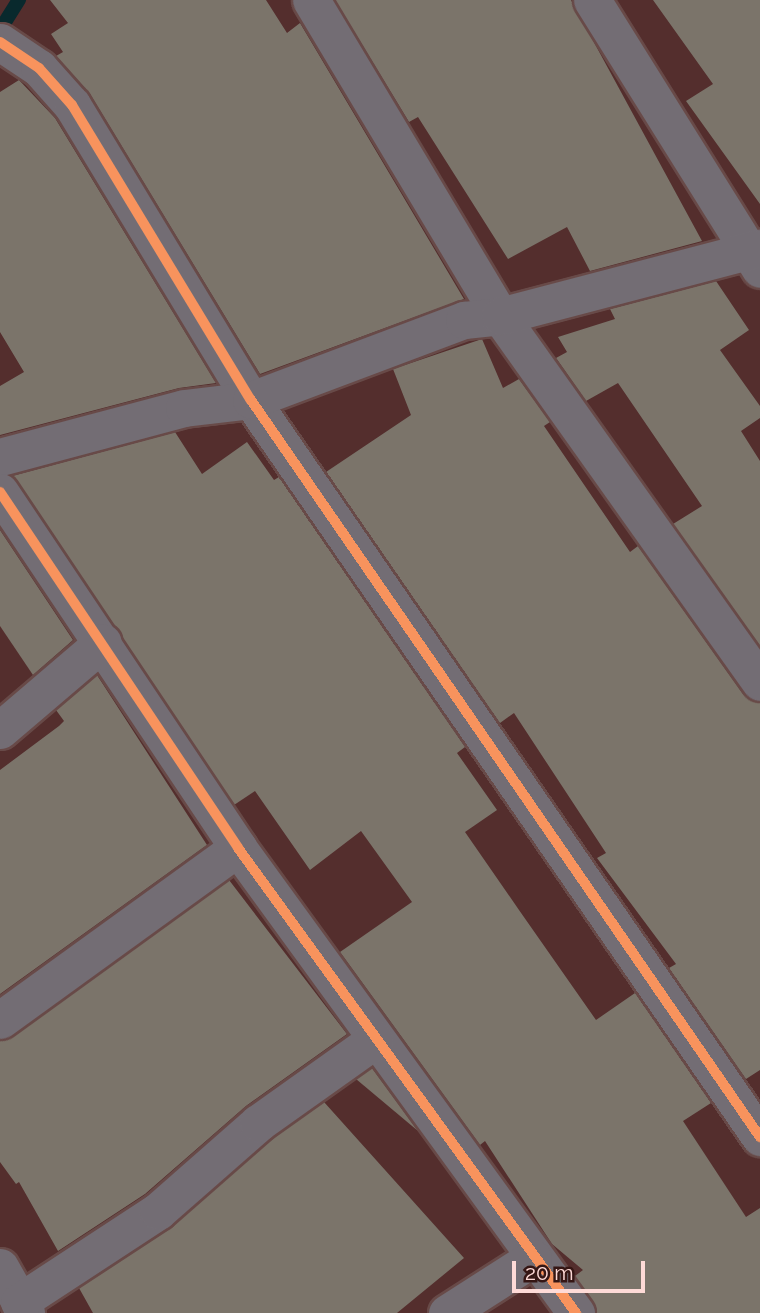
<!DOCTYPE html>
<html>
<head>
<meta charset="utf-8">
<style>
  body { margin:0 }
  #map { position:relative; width:760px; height:1313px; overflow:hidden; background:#542e2d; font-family:Raleway,sans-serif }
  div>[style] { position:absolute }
  .stream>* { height:14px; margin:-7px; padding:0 7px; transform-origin:7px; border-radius:7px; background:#09292d }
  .building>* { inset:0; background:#7b746a }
  .roads { filter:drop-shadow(2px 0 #684a48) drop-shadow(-2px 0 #684a48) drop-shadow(0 2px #684a48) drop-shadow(0 -2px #684a48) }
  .minor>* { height:37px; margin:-18.5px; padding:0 18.5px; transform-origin:18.5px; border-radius:18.5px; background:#736d74 }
  .cycleway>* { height:10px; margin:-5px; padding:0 5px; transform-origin:5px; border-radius:5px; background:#f8935d }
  span { translate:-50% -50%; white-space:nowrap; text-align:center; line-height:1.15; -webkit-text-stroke:7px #351614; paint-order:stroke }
  .scale { position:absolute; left:512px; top:1261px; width:133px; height:32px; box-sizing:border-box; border:4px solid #fedad7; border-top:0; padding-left:9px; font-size:21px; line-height:24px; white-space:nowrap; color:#fedad7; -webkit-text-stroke:5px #351614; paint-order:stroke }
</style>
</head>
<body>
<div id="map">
  <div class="stream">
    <i style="left:0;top:30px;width:36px;rotate:-58deg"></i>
  </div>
  <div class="building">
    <i style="clip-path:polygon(50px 0,266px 0,287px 33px,300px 23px,464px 299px,260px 374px,90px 94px,56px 56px,63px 52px,51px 34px,68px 23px)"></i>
    <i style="clip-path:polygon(335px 0,571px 0,702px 241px,590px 271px,567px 227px,508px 259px,418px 117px,409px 122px)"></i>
    <i style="clip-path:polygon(653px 0,760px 0,760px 204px,686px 101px,713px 84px)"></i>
    <i style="clip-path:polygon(19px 80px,55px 118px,216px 383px,179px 388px,0 435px,0 386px,24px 372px,0 332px,0 92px)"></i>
    <i style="clip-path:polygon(716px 281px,749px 330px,720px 350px,760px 406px,760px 418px,741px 431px,760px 461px,760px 646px,673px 524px,702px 506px,618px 383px,586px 401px,556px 358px,567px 352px,558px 337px,615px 319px,610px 309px)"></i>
    <i style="clip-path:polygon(482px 339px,503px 388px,519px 379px,550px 422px,544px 426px,630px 552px,638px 546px,743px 694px,760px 703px,760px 1070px,746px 1079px,669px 968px,676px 964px,597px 858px,606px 853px,514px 713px,500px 723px,326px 472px,411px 415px,393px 369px)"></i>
    <i style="clip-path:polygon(175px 432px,202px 474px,247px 442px,274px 480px,279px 477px,465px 747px,457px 753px,497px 810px,465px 832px,519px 910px,596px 1020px,635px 993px,711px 1103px,683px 1121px,746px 1217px,760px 1208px,760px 1313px,597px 1313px,575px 1276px,583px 1270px,552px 1244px,485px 1141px,480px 1145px,340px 952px,412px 902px,361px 831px,310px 870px,255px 791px,234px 805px,12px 476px)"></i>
    <i style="clip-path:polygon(0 530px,73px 640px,33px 675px,0 626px)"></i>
    <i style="clip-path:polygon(97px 675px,207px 845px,0 994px,0 770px,59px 726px,64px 721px,56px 710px)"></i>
    <i style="clip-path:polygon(229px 880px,347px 1034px,246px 1106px,145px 1194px,58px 1251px,19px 1182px,16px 1184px,0 1162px,0 1041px,12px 1037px)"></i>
    <i style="clip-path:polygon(372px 1068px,418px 1131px,356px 1079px)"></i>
    <i style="clip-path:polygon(324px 1102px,464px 1258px,397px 1313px,93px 1313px,79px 1288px,170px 1228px,271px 1139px)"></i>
  </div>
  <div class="roads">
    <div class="minor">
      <i style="left:311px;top:0;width:368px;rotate:59.1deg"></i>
      <i style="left:500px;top:316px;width:449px;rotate:54.6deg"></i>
      <i style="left:592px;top:0;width:317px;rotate:58deg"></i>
      <i style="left:0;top:42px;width:47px;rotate:33.7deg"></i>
      <i style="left:39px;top:68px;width:50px;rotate:48.3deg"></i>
      <i style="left:72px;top:105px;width:345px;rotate:58.8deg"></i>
      <i style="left:251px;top:400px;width:896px;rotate:55.37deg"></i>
      <i style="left:0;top:457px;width:190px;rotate:-14.9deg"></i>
      <i style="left:184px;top:408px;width:67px;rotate:-6.8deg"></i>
      <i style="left:251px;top:400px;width:228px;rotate:-20.6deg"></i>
      <i style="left:464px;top:320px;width:36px;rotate:-6deg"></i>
      <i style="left:500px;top:316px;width:269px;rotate:-14.7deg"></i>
      <i style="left:0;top:492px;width:428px;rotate:56.2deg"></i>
      <i style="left:238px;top:848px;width:575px;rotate:53.99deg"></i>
      <i style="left:0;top:730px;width:135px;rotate:-40.5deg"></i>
      <i style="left:0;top:1020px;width:294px;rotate:-35.9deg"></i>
      <i style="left:0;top:1267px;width:53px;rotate:60.5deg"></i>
      <i style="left:19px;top:1302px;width:166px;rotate:-33.2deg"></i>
      <i style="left:158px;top:1211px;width:133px;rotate:-41.3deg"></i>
      <i style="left:258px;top:1123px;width:143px;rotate:-35.4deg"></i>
      <i style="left:447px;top:1313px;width:102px;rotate:-32.6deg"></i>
    </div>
  </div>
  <div class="cycleway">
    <i style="left:0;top:42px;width:47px;rotate:33.7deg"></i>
    <i style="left:39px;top:68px;width:50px;rotate:48.3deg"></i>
    <i style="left:72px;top:105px;width:345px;rotate:58.8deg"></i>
    <i style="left:251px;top:400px;width:896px;rotate:55.37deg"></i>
    <i style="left:0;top:492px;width:428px;rotate:56.2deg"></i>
    <i style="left:238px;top:848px;width:575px;rotate:53.99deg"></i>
  </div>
  <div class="scale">20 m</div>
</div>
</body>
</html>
